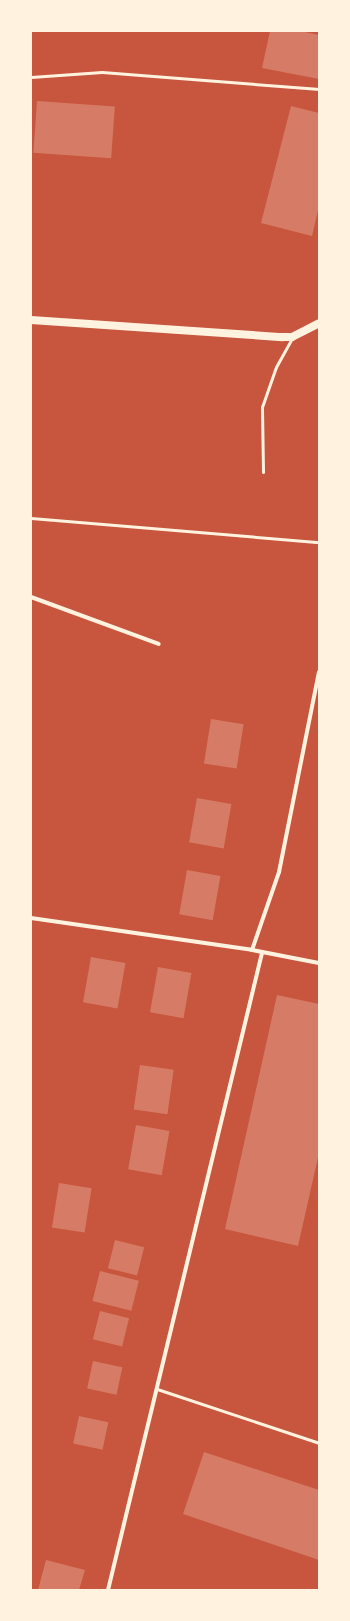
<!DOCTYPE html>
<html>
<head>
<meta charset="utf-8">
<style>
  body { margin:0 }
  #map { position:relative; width:350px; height:1621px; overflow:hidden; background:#c8553d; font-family:"Noto Sans",sans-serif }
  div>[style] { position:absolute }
  .building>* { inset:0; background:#d67c66; transform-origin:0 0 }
  .service>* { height:3px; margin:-1.5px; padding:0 1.5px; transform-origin:1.5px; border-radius:1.5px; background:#fff3e0 }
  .minor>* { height:4px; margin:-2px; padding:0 2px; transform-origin:2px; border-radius:2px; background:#fff3e0 }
  .secondary>* { height:8px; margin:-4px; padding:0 4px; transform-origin:4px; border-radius:4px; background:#fff3e0 }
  span { translate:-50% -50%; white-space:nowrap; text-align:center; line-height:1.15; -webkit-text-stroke:3px #fff3e0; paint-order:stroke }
  .frame { position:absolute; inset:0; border:32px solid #fff3e0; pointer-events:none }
</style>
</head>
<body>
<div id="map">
  <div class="building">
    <i style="clip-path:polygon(270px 31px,300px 31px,319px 35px,319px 79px,262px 68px)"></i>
    <i style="left:37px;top:101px;width:78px;height:52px;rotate:4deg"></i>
    <i style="clip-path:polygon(291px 106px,319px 113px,319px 206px,312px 236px,261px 223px)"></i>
    <i style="left:211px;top:719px;width:33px;height:45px;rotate:9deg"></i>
    <i style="left:197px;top:798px;width:35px;height:45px;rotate:10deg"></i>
    <i style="left:187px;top:870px;width:34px;height:45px;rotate:10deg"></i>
    <i style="left:91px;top:957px;width:35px;height:46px;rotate:10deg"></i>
    <i style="left:158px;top:967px;width:34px;height:46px;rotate:10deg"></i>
    <i style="clip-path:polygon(277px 995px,319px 1004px,319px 1153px,298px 1246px,225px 1229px)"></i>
    <i style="left:140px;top:1065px;width:34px;height:45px;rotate:8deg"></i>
    <i style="left:136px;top:1125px;width:34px;height:45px;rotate:10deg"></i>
    <i style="left:59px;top:1183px;width:33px;height:45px;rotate:9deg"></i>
    <i style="left:115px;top:1240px;width:30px;height:29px;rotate:14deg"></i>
    <i style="left:100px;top:1271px;width:40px;height:31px;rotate:14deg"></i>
    <i style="left:100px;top:1311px;width:30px;height:29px;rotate:14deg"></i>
    <i style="left:93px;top:1361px;width:30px;height:28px;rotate:12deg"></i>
    <i style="left:79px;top:1416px;width:30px;height:28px;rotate:12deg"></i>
    <i style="clip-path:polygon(204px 1452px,319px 1490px,319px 1560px,183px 1514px)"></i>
    <i style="clip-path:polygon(46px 1560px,85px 1570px,79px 1590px,38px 1590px)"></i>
  </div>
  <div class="service">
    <i style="left:31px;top:77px;width:71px;rotate:-4deg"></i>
    <i style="left:102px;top:72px;width:218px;rotate:4.5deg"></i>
    <i style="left:263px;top:472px;width:65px;rotate:-90.9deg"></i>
    <i style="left:262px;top:407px;width:42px;rotate:-70.7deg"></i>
    <i style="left:276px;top:367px;width:33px;rotate:-61deg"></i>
    <i style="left:31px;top:518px;width:289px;rotate:4.8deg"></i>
    <i style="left:157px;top:1389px;width:171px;rotate:18.4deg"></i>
  </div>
  <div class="minor">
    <i style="left:31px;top:597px;width:136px;rotate:20.2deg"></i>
    <i style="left:31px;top:918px;width:223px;rotate:8.2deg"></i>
    <i style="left:252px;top:950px;width:68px;rotate:11deg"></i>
    <i style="left:252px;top:950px;width:83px;rotate:-70.9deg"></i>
    <i style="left:279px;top:872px;width:204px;rotate:-78.7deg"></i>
    <i style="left:108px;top:1590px;width:655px;rotate:-76.41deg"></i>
  </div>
  <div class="secondary">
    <i style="left:31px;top:320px;width:252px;rotate:3.9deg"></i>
    <i style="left:282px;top:337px;width:10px"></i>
    <i style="left:292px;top:337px;width:30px;rotate:-27deg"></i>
  </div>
  <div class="frame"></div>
</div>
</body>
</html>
